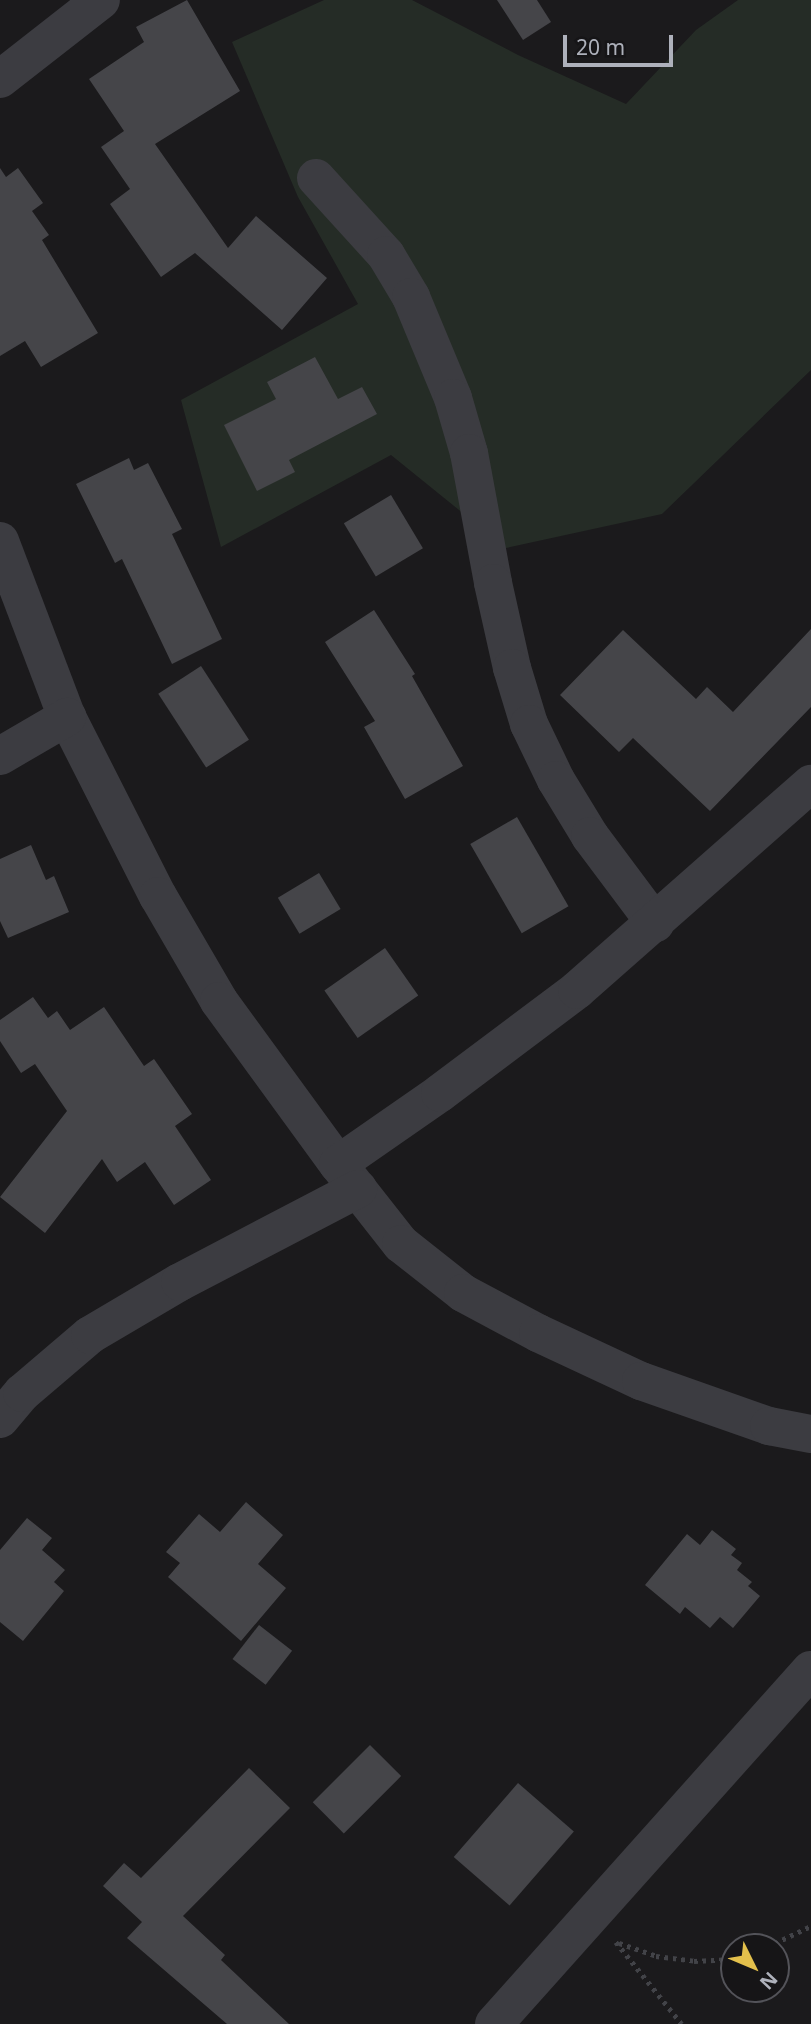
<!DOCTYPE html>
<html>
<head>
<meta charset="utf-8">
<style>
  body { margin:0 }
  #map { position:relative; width:811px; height:2024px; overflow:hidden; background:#1b1a1c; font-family:"Noto Sans",sans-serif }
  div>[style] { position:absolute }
  .green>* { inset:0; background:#252c26 }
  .building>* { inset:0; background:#454549; transform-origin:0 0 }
  .path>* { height:4.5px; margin-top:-2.25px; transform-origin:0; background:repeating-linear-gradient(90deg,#424348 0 3.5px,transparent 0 8.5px) }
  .minor>* { height:38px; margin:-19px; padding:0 19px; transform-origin:19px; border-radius:19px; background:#3c3c41 }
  span { translate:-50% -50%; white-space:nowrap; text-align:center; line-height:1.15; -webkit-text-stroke:5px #161517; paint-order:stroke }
  .north { position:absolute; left:720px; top:1933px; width:70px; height:70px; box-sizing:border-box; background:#161517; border:2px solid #535359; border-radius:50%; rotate:133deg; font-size:19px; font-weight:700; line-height:28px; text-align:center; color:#aeb1bb }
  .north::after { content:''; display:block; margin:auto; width:24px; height:32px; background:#e3c04c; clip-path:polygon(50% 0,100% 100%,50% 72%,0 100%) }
  .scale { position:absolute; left:563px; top:35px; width:110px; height:32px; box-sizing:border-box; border:4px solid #aeb1bb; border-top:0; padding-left:9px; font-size:21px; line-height:24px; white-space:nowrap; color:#aeb1bb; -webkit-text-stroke:5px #161517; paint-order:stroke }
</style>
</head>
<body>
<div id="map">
  <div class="green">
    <i style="clip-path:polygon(324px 0,412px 0,518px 55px,626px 104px,696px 30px,738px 0,811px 0,811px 370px,662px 514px,506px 548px,391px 455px,221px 547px,181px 400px,358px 304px,298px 197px,232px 42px)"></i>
  </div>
  <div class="building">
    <i style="clip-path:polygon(187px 0,240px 91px,155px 144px,228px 248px,256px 216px,327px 278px,282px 330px,195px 253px,161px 277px,110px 204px,130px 189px,101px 147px,124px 131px,89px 79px,144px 42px,136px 27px)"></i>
    <i style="clip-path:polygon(497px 0,537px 0,551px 22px,523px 40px)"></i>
    <i style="clip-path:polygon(0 168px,6px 177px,18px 168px,43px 203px,32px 211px,49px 235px,42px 240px,98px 333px,41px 367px,25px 341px,0 356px)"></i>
    <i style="clip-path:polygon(315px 357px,338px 399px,362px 387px,377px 414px,289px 460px,295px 472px,257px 491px,224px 425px,276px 399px,267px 382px)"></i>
    <i style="clip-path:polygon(129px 458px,134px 470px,148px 463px,182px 529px,172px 534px,222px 639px,172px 664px,122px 559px,115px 563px,76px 484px)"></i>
    <i style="left:391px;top:495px;width:62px;height:55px;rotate:59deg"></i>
    <i style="clip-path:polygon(374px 610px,415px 674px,412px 676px,463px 766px,405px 799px,364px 727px,375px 721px,325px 642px)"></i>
    <i style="clip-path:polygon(811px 629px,811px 707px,710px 811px,633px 738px,619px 752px,560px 695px,623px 630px,696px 699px,707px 687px,733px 712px)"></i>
    <i style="left:201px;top:666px;width:88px;height:51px;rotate:57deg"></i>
    <i style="left:517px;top:817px;width:103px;height:54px;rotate:60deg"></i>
    <i style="clip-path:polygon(31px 845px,46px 880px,54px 876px,69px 912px,8px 938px,0 921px,0 859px)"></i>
    <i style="left:319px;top:873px;width:42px;height:48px;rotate:59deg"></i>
    <i style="left:385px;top:948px;width:58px;height:74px;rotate:55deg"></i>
    <i style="clip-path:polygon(33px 997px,48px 1018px,57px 1011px,70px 1030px,104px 1007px,144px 1066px,154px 1059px,192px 1114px,175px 1126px,211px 1180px,174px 1205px,145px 1162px,117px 1182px,102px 1159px,45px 1233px,0 1197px,67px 1111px,35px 1064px,21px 1073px,0 1041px,0 1020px)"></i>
    <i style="clip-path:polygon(246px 1502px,283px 1535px,258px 1564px,286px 1588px,241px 1641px,168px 1577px,180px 1563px,166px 1552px,199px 1514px,220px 1532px)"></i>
    <i style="clip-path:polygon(27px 1518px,52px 1538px,42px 1550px,65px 1570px,54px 1582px,64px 1591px,23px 1641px,0 1622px,0 1550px)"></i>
    <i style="clip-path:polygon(712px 1530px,736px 1549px,731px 1555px,742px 1563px,737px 1570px,752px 1582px,748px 1586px,760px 1596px,733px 1628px,720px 1617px,710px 1628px,685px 1607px,680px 1614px,645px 1585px,687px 1534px,700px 1545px)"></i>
    <i style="left:259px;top:1625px;width:42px;height:43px;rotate:38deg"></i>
    <i style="left:370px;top:1745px;width:44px;height:81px;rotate:45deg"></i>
    <i style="clip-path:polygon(249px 1768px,290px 1808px,183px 1916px,225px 1955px,221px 1960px,289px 2024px,227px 2024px,127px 1938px,142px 1922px,103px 1886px,124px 1863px,141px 1878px)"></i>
    <i style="left:518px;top:1783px;width:74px;height:98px;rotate:41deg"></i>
  </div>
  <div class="path">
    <i style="left:616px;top:1942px;width:105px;rotate:51.2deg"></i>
    <i style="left:619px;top:1943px;width:39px;rotate:19deg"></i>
    <i style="left:656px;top:1956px;width:38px;rotate:7deg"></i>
    <i style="left:694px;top:1961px;width:40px;rotate:-2.9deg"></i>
    <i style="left:767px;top:1947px;width:49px;rotate:-25.5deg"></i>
  </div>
  <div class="minor">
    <i style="left:0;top:79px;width:128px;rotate:-38deg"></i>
    <i style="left:316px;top:178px;width:104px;rotate:47.7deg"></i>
    <i style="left:386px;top:255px;width:49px;rotate:59.2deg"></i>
    <i style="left:411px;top:297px;width:109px;rotate:67.4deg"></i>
    <i style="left:453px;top:398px;width:57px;rotate:73.8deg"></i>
    <i style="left:469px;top:453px;width:132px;rotate:79.5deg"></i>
    <i style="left:493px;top:583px;width:87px;rotate:77.4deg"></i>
    <i style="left:512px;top:668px;width:59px;rotate:73.1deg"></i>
    <i style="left:529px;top:724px;width:62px;rotate:64.3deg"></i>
    <i style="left:556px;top:780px;width:66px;rotate:58.7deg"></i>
    <i style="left:590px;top:836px;width:109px;rotate:53.2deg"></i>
    <i style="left:0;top:541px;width:188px;rotate:69.2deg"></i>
    <i style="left:67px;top:717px;width:201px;rotate:63.1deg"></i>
    <i style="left:158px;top:896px;width:121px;rotate:59.8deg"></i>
    <i style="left:219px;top:1001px;width:202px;rotate:53.9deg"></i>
    <i style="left:338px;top:1164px;width:102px;rotate:51.8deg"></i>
    <i style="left:401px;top:1244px;width:79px;rotate:38.3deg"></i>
    <i style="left:463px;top:1293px;width:85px;rotate:28.1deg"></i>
    <i style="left:538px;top:1333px;width:114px;rotate:25deg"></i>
    <i style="left:641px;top:1381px;width:136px;rotate:19.4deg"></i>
    <i style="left:769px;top:1426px;width:43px;rotate:10.8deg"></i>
    <i style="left:0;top:756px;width:78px;rotate:-30.2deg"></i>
    <i style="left:338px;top:1164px;width:124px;rotate:-34.8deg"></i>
    <i style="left:440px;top:1093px;width:171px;rotate:-36.9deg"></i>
    <i style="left:577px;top:990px;width:312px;rotate:-41.4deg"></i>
    <i style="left:0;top:1419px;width:34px;rotate:-50deg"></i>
    <i style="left:22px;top:1393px;width:89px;rotate:-40.5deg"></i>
    <i style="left:90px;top:1335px;width:104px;rotate:-30.5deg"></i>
    <i style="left:180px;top:1282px;width:201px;rotate:-27.6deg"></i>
    <i style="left:494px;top:2024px;width:475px;rotate:-48.2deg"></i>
  </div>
  <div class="north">N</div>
  <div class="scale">20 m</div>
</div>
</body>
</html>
